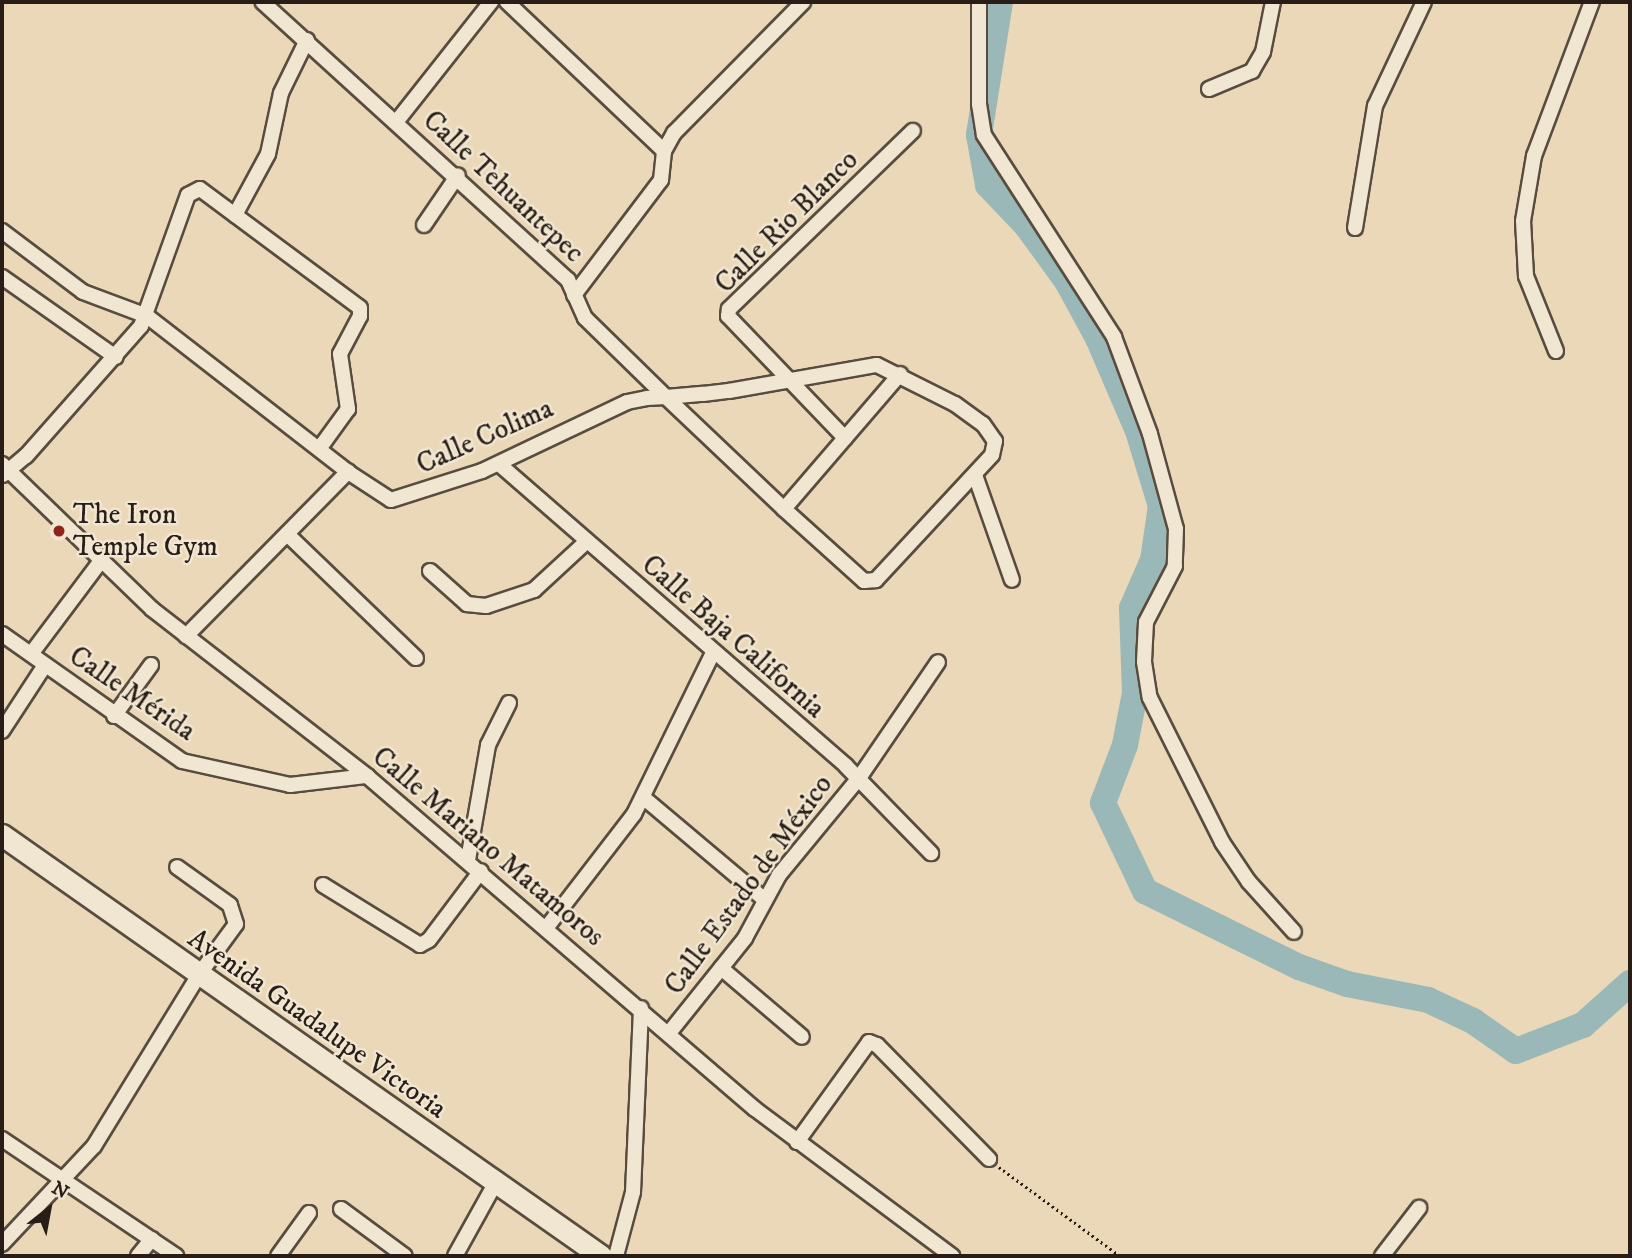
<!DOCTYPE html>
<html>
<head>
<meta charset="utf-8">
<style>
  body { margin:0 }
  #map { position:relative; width:1632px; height:1258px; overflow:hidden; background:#ead8b8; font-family:"IM FELL DW Pica",serif }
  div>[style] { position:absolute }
  .river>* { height:26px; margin:-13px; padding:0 13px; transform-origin:13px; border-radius:13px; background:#9ab8b7 }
  .path>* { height:2.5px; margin-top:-1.25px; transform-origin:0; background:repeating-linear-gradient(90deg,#281e17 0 2px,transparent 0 5.5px) }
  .roads { filter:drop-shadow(2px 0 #584c3f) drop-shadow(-2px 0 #584c3f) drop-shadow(0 2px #584c3f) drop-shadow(0 -2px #584c3f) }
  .street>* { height:14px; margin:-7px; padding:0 7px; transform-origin:7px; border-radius:7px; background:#f1e6d1 }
  .secondary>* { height:21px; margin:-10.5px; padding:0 10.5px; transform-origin:10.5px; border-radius:10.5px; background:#f1e6d1 }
  .dots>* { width:19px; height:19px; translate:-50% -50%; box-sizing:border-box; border:4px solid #f1e6d1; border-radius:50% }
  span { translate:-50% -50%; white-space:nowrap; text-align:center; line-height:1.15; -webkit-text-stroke:5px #f1e6d1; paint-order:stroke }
  .street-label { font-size:28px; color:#281e17 }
  .poi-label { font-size:28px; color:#281e17 }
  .left { translate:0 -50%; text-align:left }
  .frame { position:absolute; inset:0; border:4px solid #281e17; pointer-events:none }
  .north { position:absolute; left:14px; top:1174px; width:70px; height:70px; -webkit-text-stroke:5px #f1e6d1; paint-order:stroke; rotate:31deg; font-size:19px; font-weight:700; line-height:28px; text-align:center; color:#281e17 }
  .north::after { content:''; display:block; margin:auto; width:24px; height:32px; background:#281e17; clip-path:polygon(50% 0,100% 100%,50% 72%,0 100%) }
</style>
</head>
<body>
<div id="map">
  <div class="river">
    <i style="left:1000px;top:2px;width:135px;rotate:99deg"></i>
    <i style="left:979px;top:135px;width:51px;rotate:79.8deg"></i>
    <i style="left:988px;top:185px;width:57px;rotate:46.4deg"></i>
    <i style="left:1027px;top:226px;width:68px;rotate:54deg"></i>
    <i style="left:1067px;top:281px;width:65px;rotate:61.5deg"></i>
    <i style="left:1098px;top:338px;width:101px;rotate:66.7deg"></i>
    <i style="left:1138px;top:431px;width:78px;rotate:73deg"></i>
    <i style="left:1161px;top:506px;width:55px;rotate:98.4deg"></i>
    <i style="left:1153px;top:560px;width:52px;rotate:113.6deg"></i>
    <i style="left:1132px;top:608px;width:85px;rotate:88deg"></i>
    <i style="left:1135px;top:693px;width:53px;rotate:100.9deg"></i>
    <i style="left:1125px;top:745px;width:62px;rotate:110.8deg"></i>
    <i style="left:1103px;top:803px;width:98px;rotate:64.5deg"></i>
    <i style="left:1145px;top:891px;width:172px;rotate:26.3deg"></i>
    <i style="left:1299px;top:967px;width:51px;rotate:19.5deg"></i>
    <i style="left:1347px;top:984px;width:83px;rotate:11.2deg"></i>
    <i style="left:1428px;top:1000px;width:50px;rotate:25deg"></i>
    <i style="left:1473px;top:1021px;width:52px;rotate:34.9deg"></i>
    <i style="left:1516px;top:1051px;width:72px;rotate:-21.2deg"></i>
    <i style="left:1583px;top:1025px;width:63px;rotate:-41.8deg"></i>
  </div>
  <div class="path">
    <i style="left:999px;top:1167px;width:150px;rotate:36.3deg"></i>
  </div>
  <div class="roads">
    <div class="street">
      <i style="left:507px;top:2px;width:216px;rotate:43.5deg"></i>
      <i style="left:979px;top:2px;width:102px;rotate:90deg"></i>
      <i style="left:979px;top:104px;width:31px;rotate:81deg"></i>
      <i style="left:984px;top:135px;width:240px;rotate:57.2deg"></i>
      <i style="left:1114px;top:337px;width:103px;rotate:69.6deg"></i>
      <i style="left:1150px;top:434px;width:98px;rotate:74.7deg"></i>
      <i style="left:1176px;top:529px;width:37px;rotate:92deg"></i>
      <i style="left:1175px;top:566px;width:63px;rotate:117.4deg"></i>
      <i style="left:1146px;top:622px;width:40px;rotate:92.9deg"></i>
      <i style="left:1144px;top:662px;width:36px;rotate:81deg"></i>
      <i style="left:1150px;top:698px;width:161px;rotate:63.4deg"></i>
      <i style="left:1222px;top:842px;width:48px;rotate:56deg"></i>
      <i style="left:1249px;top:882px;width:67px;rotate:48deg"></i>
      <i style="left:1209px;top:89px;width:47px;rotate:-22.7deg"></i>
      <i style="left:1252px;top:71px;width:22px;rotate:-60deg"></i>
      <i style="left:1263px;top:52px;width:51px;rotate:-78.7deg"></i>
      <i style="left:397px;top:121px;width:152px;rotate:-51.7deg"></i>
      <i style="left:235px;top:215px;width:69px;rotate:-61.6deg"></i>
      <i style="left:268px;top:154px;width:62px;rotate:-78deg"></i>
      <i style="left:281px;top:93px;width:59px;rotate:-63.9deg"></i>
      <i style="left:424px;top:225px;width:60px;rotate:-55.8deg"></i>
      <i style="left:1355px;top:228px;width:124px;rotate:-80.7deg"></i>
      <i style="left:1375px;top:106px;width:115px;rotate:-64.8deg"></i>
      <i style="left:2px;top:231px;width:101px;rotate:37deg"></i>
      <i style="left:83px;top:292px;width:68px;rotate:20.6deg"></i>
      <i style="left:147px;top:316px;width:254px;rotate:37.8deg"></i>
      <i style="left:348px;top:472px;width:51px;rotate:33.1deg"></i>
      <i style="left:391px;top:500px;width:96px;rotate:-17.7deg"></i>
      <i style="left:482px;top:471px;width:161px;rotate:-25.4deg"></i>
      <i style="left:627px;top:402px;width:20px;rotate:-11deg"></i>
      <i style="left:647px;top:398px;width:19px;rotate:-3deg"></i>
      <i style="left:666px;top:397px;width:37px;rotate:-5deg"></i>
      <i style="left:703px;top:394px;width:26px;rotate:-7deg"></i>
      <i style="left:729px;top:391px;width:150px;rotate:-10deg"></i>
      <i style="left:877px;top:365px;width:87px;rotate:26.6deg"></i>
      <i style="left:955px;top:404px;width:34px;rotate:36deg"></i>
      <i style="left:983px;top:424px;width:21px;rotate:55deg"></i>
      <i style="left:995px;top:441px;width:14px;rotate:102deg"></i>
      <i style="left:992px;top:455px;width:171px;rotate:132.9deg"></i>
      <i style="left:876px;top:580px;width:12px;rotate:175deg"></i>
      <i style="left:864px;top:581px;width:108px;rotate:-138deg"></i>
      <i style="left:784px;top:509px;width:163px;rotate:-136.5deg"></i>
      <i style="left:666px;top:397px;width:113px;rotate:-135.7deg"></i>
      <i style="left:585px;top:318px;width:42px;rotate:-114.1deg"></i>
      <i style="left:568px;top:280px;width:413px;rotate:-137.7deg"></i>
      <i style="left:2px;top:277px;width:139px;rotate:35.1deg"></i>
      <i style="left:574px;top:295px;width:144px;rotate:-52.9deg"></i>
      <i style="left:661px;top:180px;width:29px;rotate:-84deg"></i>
      <i style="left:664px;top:151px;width:21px;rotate:-61deg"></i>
      <i style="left:674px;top:133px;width:184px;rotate:-45.4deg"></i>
      <i style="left:1556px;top:351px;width:81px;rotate:-111.8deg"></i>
      <i style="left:1526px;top:276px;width:55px;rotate:-93.1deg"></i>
      <i style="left:1523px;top:221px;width:66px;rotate:-80.4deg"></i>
      <i style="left:1534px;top:156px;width:165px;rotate:-69.4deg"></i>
      <i style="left:845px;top:438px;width:169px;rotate:-133.8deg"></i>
      <i style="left:728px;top:316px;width:7px;rotate:-82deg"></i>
      <i style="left:729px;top:309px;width:256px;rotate:-44.1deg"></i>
      <i style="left:2px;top:464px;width:209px;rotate:44deg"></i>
      <i style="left:152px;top:609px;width:272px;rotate:37.8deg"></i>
      <i style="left:367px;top:776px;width:511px;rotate:40.64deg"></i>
      <i style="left:755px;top:1109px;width:246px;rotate:36.7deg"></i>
      <i style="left:499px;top:464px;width:460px;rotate:41deg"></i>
      <i style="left:846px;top:766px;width:122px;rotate:45.7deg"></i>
      <i style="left:3px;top:475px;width:30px;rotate:-40deg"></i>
      <i style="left:26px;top:456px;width:174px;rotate:-48.5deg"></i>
      <i style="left:141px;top:326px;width:139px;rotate:-70.3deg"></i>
      <i style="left:188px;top:195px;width:13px;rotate:-27deg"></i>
      <i style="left:200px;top:189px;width:199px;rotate:36.6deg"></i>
      <i style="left:360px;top:308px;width:8px;rotate:90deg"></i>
      <i style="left:360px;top:316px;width:43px;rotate:117.8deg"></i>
      <i style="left:340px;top:354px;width:56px;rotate:81.7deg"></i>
      <i style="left:348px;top:409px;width:49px;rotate:125.9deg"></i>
      <i style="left:975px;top:475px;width:111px;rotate:70.6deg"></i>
      <i style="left:784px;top:509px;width:178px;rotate:-49.3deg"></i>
      <i style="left:287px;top:534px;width:179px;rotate:43.9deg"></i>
      <i style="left:430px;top:571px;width:50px;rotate:41.7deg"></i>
      <i style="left:467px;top:604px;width:19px;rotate:6deg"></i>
      <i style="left:486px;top:606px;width:51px;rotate:-18.4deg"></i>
      <i style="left:534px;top:590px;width:71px;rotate:-42.7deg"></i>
      <i style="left:2px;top:634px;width:220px;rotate:35.2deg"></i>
      <i style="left:182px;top:761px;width:111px;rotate:12.5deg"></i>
      <i style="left:290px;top:785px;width:78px;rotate:-6.7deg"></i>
      <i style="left:186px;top:636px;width:231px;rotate:-45.4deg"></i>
      <i style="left:31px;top:654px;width:115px;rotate:-53.1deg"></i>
      <i style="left:114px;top:716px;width:63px;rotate:-54deg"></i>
      <i style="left:2px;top:731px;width:79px;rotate:-56.9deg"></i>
      <i style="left:644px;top:798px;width:158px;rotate:40.1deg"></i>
      <i style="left:468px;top:860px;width:117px;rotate:-80.1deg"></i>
      <i style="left:488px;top:745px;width:47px;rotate:-63.4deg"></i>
      <i style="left:323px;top:885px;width:114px;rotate:31.7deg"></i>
      <i style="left:420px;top:945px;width:10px;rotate:-29deg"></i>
      <i style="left:429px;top:940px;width:86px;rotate:-53deg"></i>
      <i style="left:547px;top:927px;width:143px;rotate:-52.4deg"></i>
      <i style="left:634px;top:814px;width:179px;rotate:-63.9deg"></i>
      <i style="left:721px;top:968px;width:106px;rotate:40.4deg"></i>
      <i style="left:669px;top:1033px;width:122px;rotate:-51.3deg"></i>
      <i style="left:745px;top:938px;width:72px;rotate:-61.6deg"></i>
      <i style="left:779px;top:875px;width:126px;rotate:-50.5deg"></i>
      <i style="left:859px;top:778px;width:140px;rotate:-55.7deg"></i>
      <i style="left:2px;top:1139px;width:210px;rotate:33.9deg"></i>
      <i style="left:797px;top:1142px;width:123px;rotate:-54.2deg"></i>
      <i style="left:869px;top:1042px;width:9px;rotate:21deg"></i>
      <i style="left:877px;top:1045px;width:160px;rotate:45.5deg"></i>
      <i style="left:341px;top:1209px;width:79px;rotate:36.3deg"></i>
      <i style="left:2px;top:1244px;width:134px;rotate:-46.8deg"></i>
      <i style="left:94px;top:1146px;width:199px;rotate:-58.5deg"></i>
      <i style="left:198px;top:976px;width:64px;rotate:-53.8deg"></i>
      <i style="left:236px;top:924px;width:20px;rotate:-108deg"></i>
      <i style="left:230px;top:905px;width:65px;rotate:-144.4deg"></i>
      <i style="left:138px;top:1256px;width:22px;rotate:-51deg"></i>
      <i style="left:278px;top:1256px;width:53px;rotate:-54.2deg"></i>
      <i style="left:455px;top:1256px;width:85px;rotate:-61deg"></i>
      <i style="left:616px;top:1256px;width:66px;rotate:-75.1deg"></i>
      <i style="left:633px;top:1192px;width:184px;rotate:-87.5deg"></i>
      <i style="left:1382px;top:1256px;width:61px;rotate:-52.4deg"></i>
    </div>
    <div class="secondary">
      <i style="left:2px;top:835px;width:732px;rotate:35.1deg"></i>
    </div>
  </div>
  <div class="dots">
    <i style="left:59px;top:531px;background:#8f2418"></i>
  </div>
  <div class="street-label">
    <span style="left:503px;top:187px;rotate:43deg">Calle Tehuantepec</span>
    <span style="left:787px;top:222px;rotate:-45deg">Calle Rio Blanco</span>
    <span style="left:485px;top:437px;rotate:-24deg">Calle Colima</span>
    <span style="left:733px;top:637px;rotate:41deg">Calle Baja California</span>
    <span style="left:132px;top:694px;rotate:34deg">Calle Mérida</span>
    <span style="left:488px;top:847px;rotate:40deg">Calle Mariano Matamoros</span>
    <span style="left:749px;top:885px;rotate:-54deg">Calle Estado de México</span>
    <span style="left:317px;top:1024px;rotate:35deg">Avenida Guadalupe Victoria</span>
  </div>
  <div class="poi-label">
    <span class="left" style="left:73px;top:531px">The Iron<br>Temple Gym</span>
  </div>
  <div class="frame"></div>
  <div class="north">N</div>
</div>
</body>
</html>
